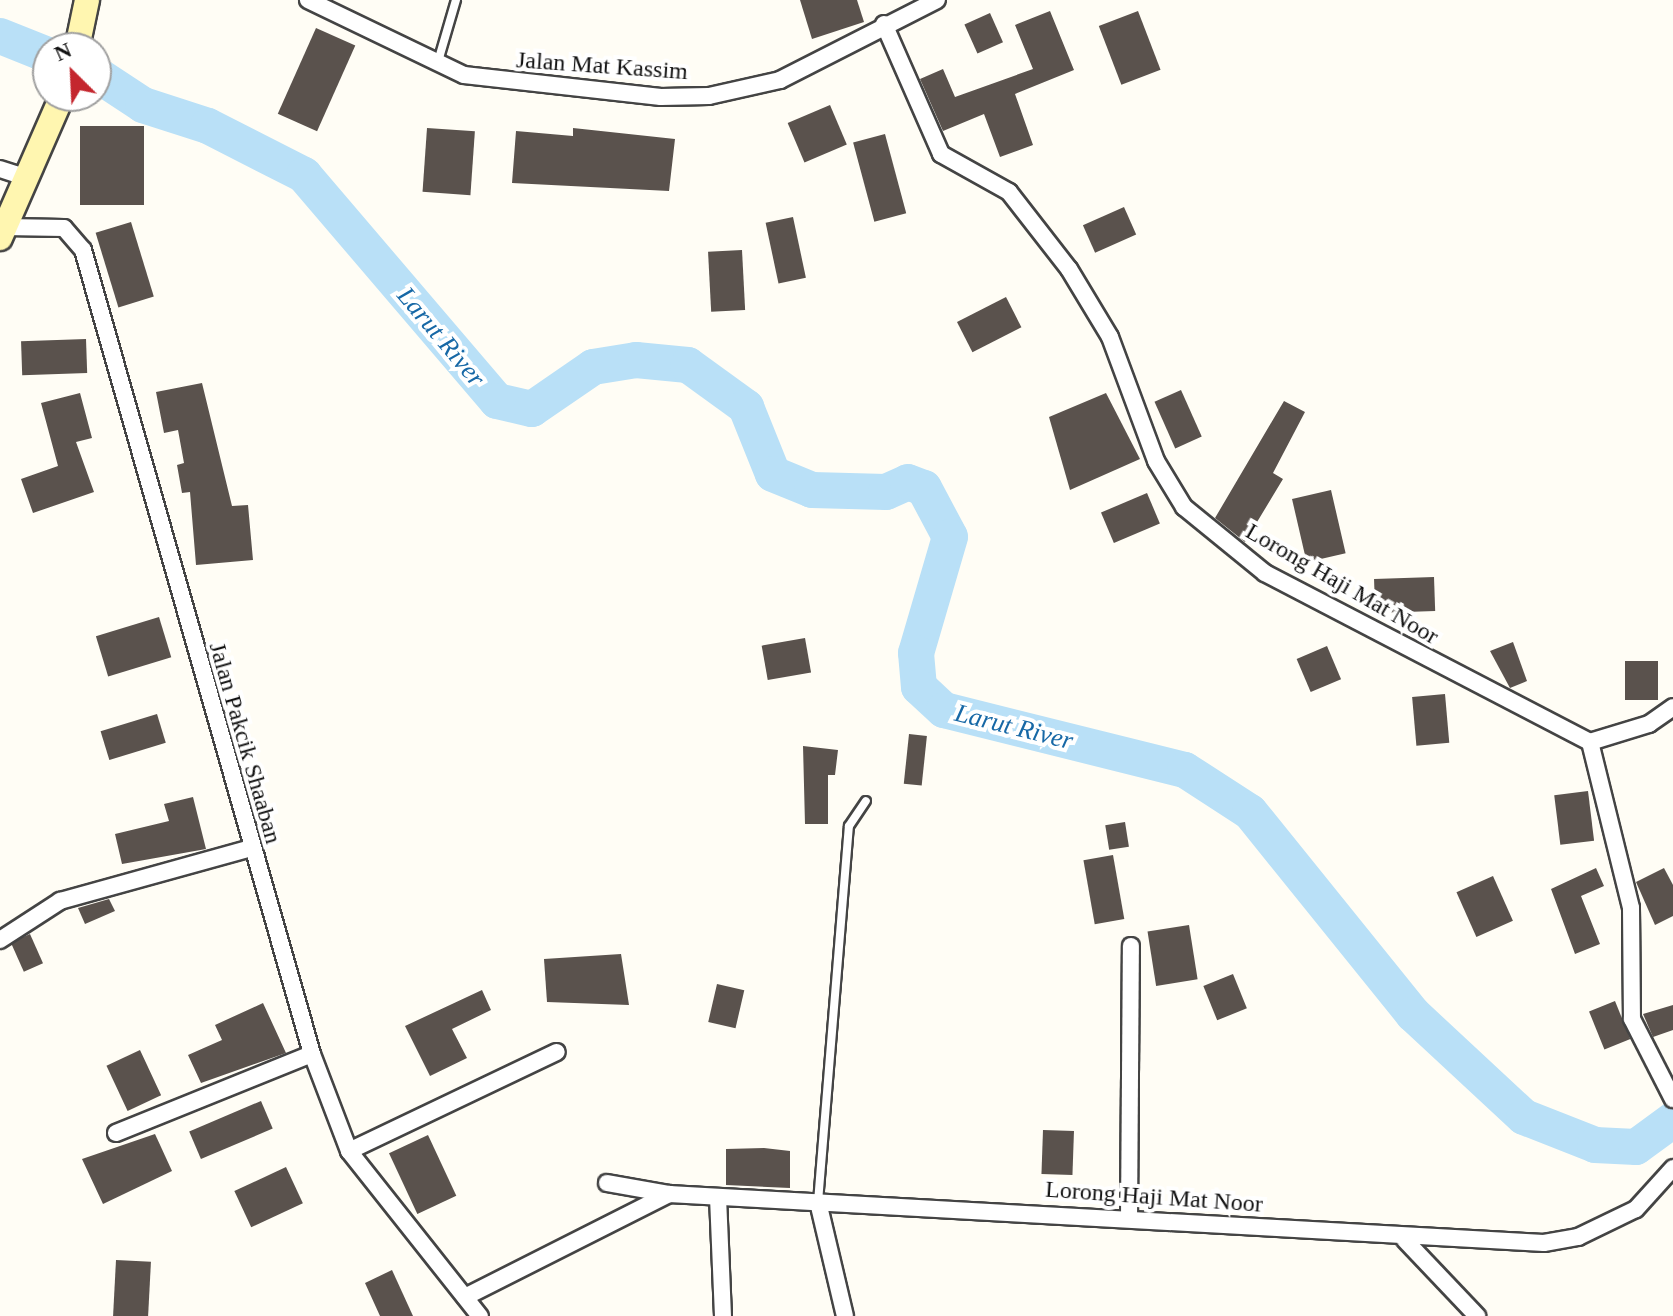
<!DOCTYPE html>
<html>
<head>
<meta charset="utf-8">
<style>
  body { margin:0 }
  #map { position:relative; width:1673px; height:1316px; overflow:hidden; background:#fffdf5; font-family:"Times New Roman",serif }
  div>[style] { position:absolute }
  .river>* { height:36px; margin:-18px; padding:0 18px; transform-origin:18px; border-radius:18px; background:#b9e0f7 }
  .building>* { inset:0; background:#5a524d; transform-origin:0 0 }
  .roads { filter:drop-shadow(2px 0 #444) drop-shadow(-2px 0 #444) drop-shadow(0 2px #444) drop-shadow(0 -2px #444) }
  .service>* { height:8px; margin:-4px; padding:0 4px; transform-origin:4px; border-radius:4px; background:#fff }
  .minor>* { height:16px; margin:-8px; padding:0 8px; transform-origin:8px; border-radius:8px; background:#fff }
  .secondary>* { height:24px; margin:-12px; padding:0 12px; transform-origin:12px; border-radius:12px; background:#fff6b0 }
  span { translate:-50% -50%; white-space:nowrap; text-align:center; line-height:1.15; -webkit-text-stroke:8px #fff; paint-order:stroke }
  .street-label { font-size:24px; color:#111 }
  .water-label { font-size:26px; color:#1768a6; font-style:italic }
  .north { position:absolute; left:32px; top:32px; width:80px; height:80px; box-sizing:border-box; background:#fff; border:2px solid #a0a0a0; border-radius:50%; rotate:336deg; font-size:22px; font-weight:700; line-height:32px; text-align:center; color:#111 }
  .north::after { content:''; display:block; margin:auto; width:28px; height:36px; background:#c4262e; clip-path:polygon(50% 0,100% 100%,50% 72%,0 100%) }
</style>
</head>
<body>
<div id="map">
  <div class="river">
    <i style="left:0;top:36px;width:52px;rotate:21.6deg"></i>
    <i style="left:96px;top:74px;width:56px;rotate:33.4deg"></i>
    <i style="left:143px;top:105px;width:68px;rotate:17.9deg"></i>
    <i style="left:208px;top:126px;width:108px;rotate:27deg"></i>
    <i style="left:304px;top:175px;width:297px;rotate:49.5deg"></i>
    <i style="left:497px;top:401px;width:36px;rotate:13deg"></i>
    <i style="left:532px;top:409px;width:74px;rotate:-34.5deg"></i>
    <i style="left:593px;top:367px;width:44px;rotate:-9.2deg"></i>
    <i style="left:636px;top:360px;width:52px;rotate:5.5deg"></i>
    <i style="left:688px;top:365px;width:72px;rotate:35.9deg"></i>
    <i style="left:746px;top:407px;width:72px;rotate:68.1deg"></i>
    <i style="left:773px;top:474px;width:42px;rotate:22.3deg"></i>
    <i style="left:812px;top:490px;width:74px;rotate:1.5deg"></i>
    <i style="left:886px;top:492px;width:24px;rotate:-24deg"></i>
    <i style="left:908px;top:482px;width:17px;rotate:21deg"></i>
    <i style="left:924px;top:488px;width:55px;rotate:62deg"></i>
    <i style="left:950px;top:537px;width:121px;rotate:106.3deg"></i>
    <i style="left:916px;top:653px;width:34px;rotate:85deg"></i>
    <i style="left:919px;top:687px;width:34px;rotate:43deg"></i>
    <i style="left:944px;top:710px;width:248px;rotate:14deg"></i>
    <i style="left:1185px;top:770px;width:77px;rotate:32.9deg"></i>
    <i style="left:1250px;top:812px;width:260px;rotate:51.1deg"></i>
    <i style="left:1413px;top:1014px;width:151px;rotate:42.9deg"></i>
    <i style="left:1524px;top:1117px;width:76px;rotate:21.5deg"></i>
    <i style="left:1595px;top:1145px;width:41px;rotate:2.8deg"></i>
    <i style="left:1636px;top:1147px;width:46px;rotate:-36.1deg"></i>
  </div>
  <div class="building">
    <i style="clip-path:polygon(800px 0,857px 0,864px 22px,812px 39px)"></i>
    <i style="clip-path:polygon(1050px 11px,1074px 70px,1015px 94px,1033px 145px,1000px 157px,984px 114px,943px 131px,920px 79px,943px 69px,955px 97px,1033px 69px,1015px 25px)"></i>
    <i style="left:1138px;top:11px;width:63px;height:42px;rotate:69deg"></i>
    <i style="left:990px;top:13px;width:32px;height:28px;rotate:66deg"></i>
    <i style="left:316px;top:28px;width:43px;height:94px;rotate:24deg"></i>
    <i style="left:830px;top:105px;width:43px;height:46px;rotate:67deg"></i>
    <i style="left:80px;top:126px;width:64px;height:79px"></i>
    <i style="left:427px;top:128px;width:48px;height:64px;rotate:4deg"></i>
    <i style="clip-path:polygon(573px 128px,675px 139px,669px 191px,512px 183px,516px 131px,573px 136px)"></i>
    <i style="left:885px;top:134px;width:82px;height:33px;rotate:75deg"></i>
    <i style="left:1124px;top:207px;width:30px;height:45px;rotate:66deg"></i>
    <i style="left:793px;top:217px;width:62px;height:28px;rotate:78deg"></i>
    <i style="left:131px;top:222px;width:78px;height:37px;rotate:73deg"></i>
    <i style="left:742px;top:250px;width:60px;height:34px;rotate:87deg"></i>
    <i style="left:1006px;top:297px;width:34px;height:55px;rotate:63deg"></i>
    <i style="left:86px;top:339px;width:34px;height:65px;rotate:88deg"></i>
    <i style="clip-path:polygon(202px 383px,232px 506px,248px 505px,253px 560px,196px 565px,190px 492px,182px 493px,177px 465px,184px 463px,178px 430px,164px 433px,156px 392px)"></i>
    <i style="left:1181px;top:390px;width:51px;height:29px;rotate:66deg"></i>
    <i style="clip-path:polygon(80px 393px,92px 438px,76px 442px,94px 492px,33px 513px,21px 479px,58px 466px,41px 403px)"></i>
    <i style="clip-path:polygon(1106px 393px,1140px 459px,1070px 490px,1049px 417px)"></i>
    <i style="clip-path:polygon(1284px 401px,1305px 412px,1273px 473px,1283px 479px,1245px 542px,1215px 518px)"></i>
    <i style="left:1331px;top:490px;width:65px;height:40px;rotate:77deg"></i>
    <i style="left:1147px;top:493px;width:33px;height:50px;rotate:67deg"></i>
    <i style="left:1434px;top:577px;width:34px;height:60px;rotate:88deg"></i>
    <i style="left:159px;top:617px;width:42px;height:66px;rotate:73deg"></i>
    <i style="left:805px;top:638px;width:35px;height:44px;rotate:80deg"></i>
    <i style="clip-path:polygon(1513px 642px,1527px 681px,1510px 688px,1490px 651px)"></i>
    <i style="left:1327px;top:646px;width:36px;height:33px;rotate:67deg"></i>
    <i style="left:1625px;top:661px;width:33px;height:39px"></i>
    <i style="left:1445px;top:694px;width:49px;height:33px;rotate:85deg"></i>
    <i style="left:157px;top:714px;width:30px;height:59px;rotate:73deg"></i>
    <i style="left:909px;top:734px;width:18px;height:50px;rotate:6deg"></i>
    <i style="clip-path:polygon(803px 746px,838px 750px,835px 775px,828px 775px,828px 824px,805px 824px)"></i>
    <i style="left:1588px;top:791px;width:50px;height:34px;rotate:83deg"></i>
    <i style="clip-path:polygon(193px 797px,206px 849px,122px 864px,115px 834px,169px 821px,164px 804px)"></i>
    <i style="left:1125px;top:822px;width:25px;height:20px;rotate:81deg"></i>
    <i style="left:1113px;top:855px;width:65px;height:30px;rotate:80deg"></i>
    <i style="clip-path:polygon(1596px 868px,1604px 886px,1581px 896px,1600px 944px,1575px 954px,1551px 889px)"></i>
    <i style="clip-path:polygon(1664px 868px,1673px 885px,1673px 916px,1655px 925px,1636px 882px)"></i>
    <i style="left:1493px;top:876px;width:49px;height:40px;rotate:66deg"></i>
    <i style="clip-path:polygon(109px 899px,115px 911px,85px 924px,78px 908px)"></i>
    <i style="left:1189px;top:925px;width:55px;height:42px;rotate:81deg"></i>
    <i style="left:30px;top:934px;width:32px;height:21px;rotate:66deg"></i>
    <i style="clip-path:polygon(621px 954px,629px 1005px,547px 1002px,544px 959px)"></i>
    <i style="left:1233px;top:974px;width:37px;height:32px;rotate:68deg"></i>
    <i style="left:717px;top:984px;width:28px;height:39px;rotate:13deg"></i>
    <i style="clip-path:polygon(482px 990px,491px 1010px,452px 1029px,467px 1058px,430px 1076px,405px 1026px)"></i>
    <i style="left:1615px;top:1001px;width:41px;height:28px;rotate:68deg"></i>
    <i style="clip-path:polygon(263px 1003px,286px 1053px,201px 1083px,188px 1055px,222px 1040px,215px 1025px)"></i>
    <i style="clip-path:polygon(1673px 1005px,1673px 1030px,1653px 1037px,1643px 1014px)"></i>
    <i style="left:140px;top:1050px;width:50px;height:37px;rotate:65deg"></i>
    <i style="left:261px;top:1101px;width:30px;height:78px;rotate:67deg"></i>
    <i style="left:1043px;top:1130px;width:31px;height:44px;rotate:2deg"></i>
    <i style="clip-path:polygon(155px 1134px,172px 1171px,103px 1204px,82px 1159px)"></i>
    <i style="left:428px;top:1135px;width:67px;height:43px;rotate:65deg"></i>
    <i style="clip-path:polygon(764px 1148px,790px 1151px,790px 1188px,726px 1185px,726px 1149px)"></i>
    <i style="left:286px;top:1167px;width:40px;height:57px;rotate:65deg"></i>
    <i style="left:116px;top:1260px;width:35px;height:56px;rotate:3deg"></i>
    <i style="clip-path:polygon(392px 1270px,413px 1316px,380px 1316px,365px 1283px)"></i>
  </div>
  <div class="roads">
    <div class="service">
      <i style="left:437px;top:65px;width:68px;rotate:-73.7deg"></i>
      <i style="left:818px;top:1202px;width:377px;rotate:-85.3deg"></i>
      <i style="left:849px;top:826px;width:30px;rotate:-56deg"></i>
    </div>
    <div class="minor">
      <i style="left:308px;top:0;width:173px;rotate:25.7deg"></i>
      <i style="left:464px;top:75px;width:198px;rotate:6.4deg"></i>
      <i style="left:661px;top:97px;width:48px;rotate:-1.2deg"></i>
      <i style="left:709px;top:96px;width:73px;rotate:-12.7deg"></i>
      <i style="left:780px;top:80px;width:176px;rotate:-27deg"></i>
      <i style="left:884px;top:24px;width:142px;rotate:66.3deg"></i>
      <i style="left:941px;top:154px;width:78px;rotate:29.2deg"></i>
      <i style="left:1009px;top:192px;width:98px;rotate:52.1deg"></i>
      <i style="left:1069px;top:269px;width:79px;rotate:58.9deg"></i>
      <i style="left:1110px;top:337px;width:132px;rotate:69.6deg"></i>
      <i style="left:1156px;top:461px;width:54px;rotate:58.7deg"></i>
      <i style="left:1184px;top:507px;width:104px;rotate:39.2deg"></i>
      <i style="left:1265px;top:573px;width:366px;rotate:27.5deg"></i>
      <i style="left:1590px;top:742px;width:171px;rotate:76.1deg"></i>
      <i style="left:1631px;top:908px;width:111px;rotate:89.5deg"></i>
      <i style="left:1632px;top:1019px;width:90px;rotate:62.9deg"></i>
      <i style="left:0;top:169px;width:28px;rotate:18deg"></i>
      <i style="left:5px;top:227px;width:59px;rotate:1deg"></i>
      <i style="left:64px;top:228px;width:29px;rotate:49deg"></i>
      <i style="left:83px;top:250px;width:836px;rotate:74.1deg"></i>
      <i style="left:312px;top:1054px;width:104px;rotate:69.1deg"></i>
      <i style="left:349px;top:1151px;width:211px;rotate:51.6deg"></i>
      <i style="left:1590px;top:742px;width:62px;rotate:-17deg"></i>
      <i style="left:1649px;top:724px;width:29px;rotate:-35deg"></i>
      <i style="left:0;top:940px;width:72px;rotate:-33deg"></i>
      <i style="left:60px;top:901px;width:198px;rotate:-15.5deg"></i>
      <i style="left:116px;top:1133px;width:211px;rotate:-22deg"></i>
      <i style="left:349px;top:1151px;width:230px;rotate:-25.5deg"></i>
      <i style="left:607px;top:1183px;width:63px;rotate:10.1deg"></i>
      <i style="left:669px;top:1194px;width:876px;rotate:3.21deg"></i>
      <i style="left:1544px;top:1243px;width:35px;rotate:-10deg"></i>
      <i style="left:1578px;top:1237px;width:64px;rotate:-25.8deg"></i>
      <i style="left:1636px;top:1209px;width:55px;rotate:-47.9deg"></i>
      <i style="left:718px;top:1197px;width:119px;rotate:87.6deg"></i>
      <i style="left:818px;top:1202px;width:117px;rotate:76.7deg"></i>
      <i style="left:1129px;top:1219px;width:273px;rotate:-89.6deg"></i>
      <i style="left:1405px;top:1240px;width:105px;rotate:46.5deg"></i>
      <i style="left:465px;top:1297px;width:229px;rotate:-26.8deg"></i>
    </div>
    <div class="secondary">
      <i style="left:77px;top:48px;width:49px;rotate:-78.2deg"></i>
      <i style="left:0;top:238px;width:155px;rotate:-66.4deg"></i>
    </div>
  </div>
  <div class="street-label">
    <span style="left:602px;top:66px;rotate:4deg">Jalan Mat Kassim</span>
    <span style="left:1342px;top:584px;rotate:30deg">Lorong Haji Mat Noor</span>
    <span style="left:245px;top:743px;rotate:74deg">Jalan Pakcik Shaaban</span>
    <span style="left:1154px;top:1197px;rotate:4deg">Lorong Haji Mat Noor</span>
  </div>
  <div class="water-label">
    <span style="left:441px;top:337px;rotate:50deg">Larut River</span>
    <span style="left:1014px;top:727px;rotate:14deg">Larut River</span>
  </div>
  <div class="north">N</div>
</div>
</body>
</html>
